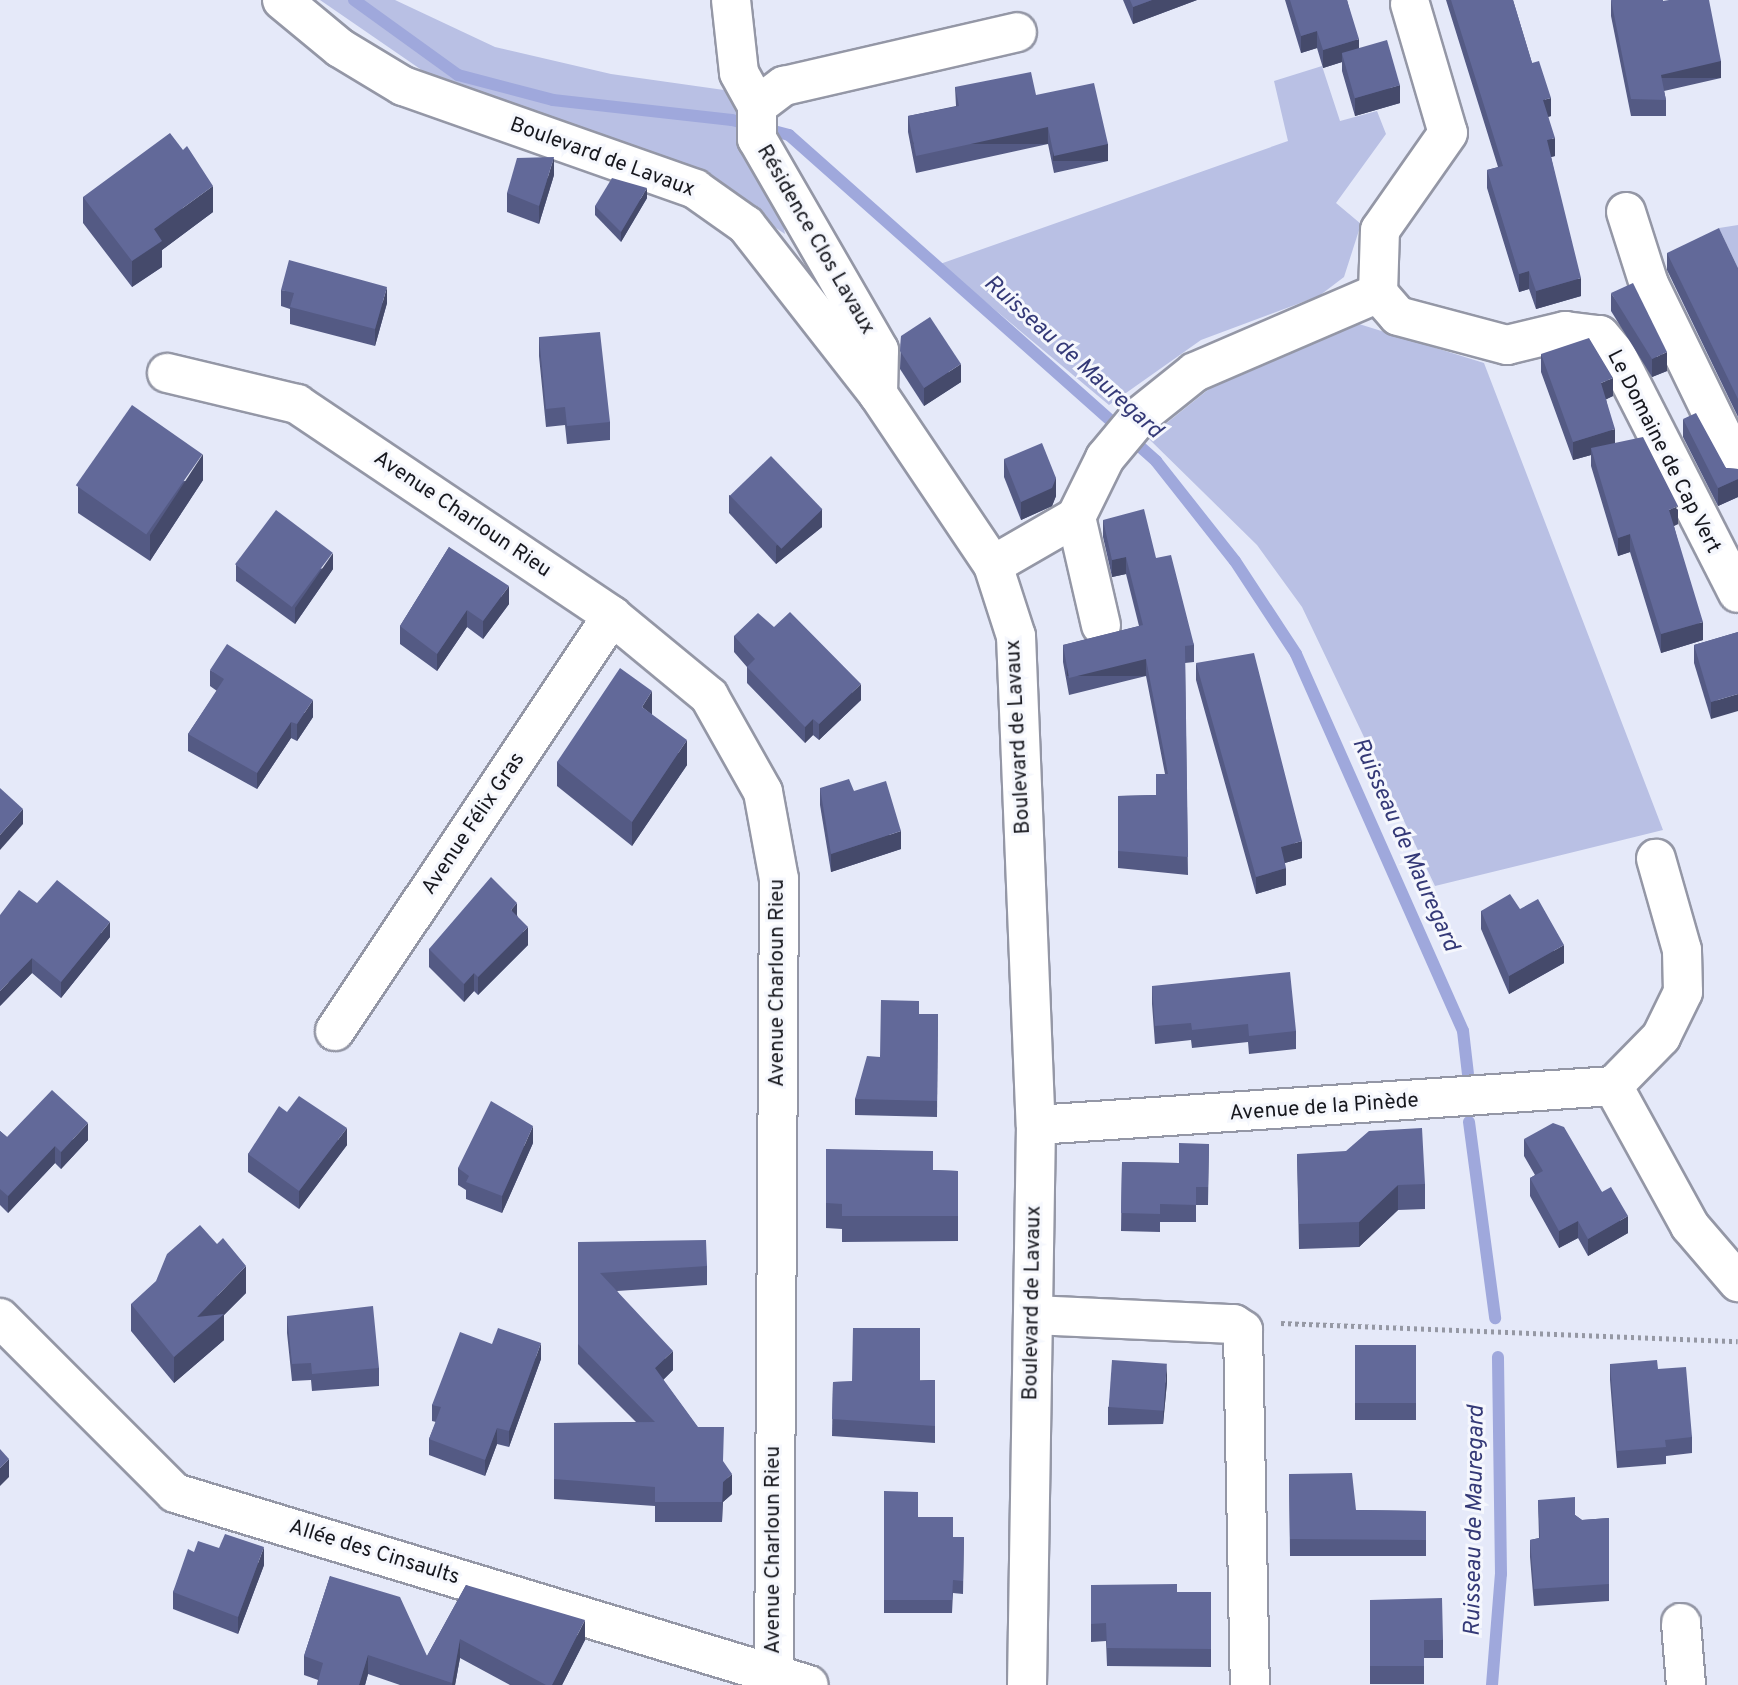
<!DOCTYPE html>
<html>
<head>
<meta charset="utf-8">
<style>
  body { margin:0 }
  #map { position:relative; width:1738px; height:1685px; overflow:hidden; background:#e5e9f9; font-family:Overpass,sans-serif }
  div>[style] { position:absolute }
  .green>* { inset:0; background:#b9c0e4 }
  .stream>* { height:12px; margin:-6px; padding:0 6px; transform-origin:6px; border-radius:6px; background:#9fa8dc }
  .path>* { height:4.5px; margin-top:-2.25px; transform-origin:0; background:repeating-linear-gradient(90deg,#9598a4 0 3.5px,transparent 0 7px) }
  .roads { filter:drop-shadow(2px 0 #9497a6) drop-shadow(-2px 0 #9497a6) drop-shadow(0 2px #9497a6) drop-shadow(0 -2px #9497a6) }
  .minor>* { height:38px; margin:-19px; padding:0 19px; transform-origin:19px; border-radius:19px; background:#fff }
  .wall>* { inset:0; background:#545a84; transform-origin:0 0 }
  .shaded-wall>* { inset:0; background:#454a6b; transform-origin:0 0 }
  .building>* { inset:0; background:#626999; transform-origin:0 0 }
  span { translate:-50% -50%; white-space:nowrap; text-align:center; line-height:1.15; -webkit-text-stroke:6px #f5f7fd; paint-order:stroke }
  .street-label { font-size:21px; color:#16171d }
  .water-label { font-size:23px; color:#343977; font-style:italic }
</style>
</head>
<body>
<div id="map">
  <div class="green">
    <i style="clip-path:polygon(320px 0,395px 0,495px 47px,611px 74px,731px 91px,771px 160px,785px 234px,677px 162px,426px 73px)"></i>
    <i style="clip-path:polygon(1322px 66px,1340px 121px,1377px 111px,1386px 134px,1336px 203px,1361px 224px,1344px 277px,1319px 296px,1201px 340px,1109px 405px,940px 264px,1288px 141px,1274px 81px)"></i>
    <i style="clip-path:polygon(1738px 225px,1738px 268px,1719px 228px)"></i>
    <i style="clip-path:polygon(1359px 324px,1484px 363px,1663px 830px,1435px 886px,1302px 607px,1257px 545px,1148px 438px,1224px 377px)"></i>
  </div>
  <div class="stream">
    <i style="left:354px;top:0;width:128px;rotate:35.8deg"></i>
    <i style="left:458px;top:75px;width:98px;rotate:14.7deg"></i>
    <i style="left:553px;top:100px;width:180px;rotate:6.4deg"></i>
    <i style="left:732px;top:120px;width:59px;rotate:14.7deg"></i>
    <i style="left:789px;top:135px;width:491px;rotate:41.6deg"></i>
    <i style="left:1156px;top:461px;width:127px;rotate:51.7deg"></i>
    <i style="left:1235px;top:561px;width:111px;rotate:56.7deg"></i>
    <i style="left:1296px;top:654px;width:412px;rotate:66.1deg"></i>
    <i style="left:1463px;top:1031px;width:43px;rotate:83.4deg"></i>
    <i style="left:1469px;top:1122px;width:198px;rotate:82.4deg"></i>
    <i style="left:1492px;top:1685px;width:111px;rotate:-85.4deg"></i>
    <i style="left:1501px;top:1574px;width:217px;rotate:-90.8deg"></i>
  </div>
  <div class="path">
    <i style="left:1281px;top:1323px;width:457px;rotate:2.3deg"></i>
  </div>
  <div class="roads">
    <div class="minor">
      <i style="left:282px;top:0;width:75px;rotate:39.6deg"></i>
      <i style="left:340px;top:48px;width:74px;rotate:31.1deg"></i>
      <i style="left:403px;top:86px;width:310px;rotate:19.4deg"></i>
      <i style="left:695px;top:189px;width:62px;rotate:35.2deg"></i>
      <i style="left:746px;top:225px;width:214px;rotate:52deg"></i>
      <i style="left:878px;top:394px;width:206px;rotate:56.1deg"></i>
      <i style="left:993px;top:565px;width:75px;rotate:72.1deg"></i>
      <i style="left:1016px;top:636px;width:489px;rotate:87.7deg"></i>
      <i style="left:1036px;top:1125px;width:560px;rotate:90.92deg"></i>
      <i style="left:731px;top:0;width:73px;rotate:83.7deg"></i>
      <i style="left:739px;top:73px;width:38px;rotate:61deg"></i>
      <i style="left:1410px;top:4px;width:134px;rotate:73.6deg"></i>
      <i style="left:1448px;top:133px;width:118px;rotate:125deg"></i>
      <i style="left:1380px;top:230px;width:63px;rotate:91.8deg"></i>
      <i style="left:1378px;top:293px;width:30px;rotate:49deg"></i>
      <i style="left:1398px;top:316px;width:113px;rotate:14.9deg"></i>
      <i style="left:1507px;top:345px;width:60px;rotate:-13.6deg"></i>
      <i style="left:1565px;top:331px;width:35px;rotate:7deg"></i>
      <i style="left:1600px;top:335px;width:25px;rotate:50deg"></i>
      <i style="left:1616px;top:354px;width:268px;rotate:63deg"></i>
      <i style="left:1626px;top:212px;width:76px;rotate:72.3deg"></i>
      <i style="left:1649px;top:284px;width:203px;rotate:64.1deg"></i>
      <i style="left:167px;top:373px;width:134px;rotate:13.4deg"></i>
      <i style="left:297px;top:404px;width:380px;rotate:33.9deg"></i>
      <i style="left:612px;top:616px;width:126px;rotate:39.5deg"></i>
      <i style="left:709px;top:696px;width:110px;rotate:60.6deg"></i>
      <i style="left:763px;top:792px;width:88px;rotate:79.6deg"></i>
      <i style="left:779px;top:879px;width:794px;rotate:90.36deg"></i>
      <i style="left:878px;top:394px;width:44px;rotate:-88.7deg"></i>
      <i style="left:879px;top:350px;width:244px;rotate:-120deg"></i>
      <i style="left:757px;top:139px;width:33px;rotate:-90deg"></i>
      <i style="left:757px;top:106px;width:34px;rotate:-37deg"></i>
      <i style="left:784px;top:86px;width:239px;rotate:-13deg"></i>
      <i style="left:1076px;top:517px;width:111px;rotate:77deg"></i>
      <i style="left:993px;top:565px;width:96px;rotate:-30deg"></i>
      <i style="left:1076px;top:517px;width:66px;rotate:-63.8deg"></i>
      <i style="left:1105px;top:458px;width:55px;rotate:-50.2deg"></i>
      <i style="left:1140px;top:416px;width:70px;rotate:-38.7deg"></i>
      <i style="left:1195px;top:372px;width:199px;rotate:-23.3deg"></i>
      <i style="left:335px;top:1031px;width:499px;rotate:-56.3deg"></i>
      <i style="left:1613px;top:1086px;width:160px;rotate:61.2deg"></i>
      <i style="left:1690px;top:1226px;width:74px;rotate:49.4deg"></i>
      <i style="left:1036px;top:1125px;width:578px;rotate:-3.87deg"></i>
      <i style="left:1613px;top:1086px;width:69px;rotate:-45.6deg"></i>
      <i style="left:1661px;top:1037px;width:50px;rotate:-63.9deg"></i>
      <i style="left:1683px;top:992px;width:42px;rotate:-91.4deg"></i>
      <i style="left:1682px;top:950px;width:95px;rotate:-105.9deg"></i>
      <i style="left:1033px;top:1315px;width:201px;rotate:2.6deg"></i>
      <i style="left:1234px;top:1324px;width:11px;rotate:34deg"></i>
      <i style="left:1243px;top:1330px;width:355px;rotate:88.9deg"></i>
      <i style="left:0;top:1318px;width:247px;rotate:45deg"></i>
      <i style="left:175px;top:1493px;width:662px;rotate:16.85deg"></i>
      <i style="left:1681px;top:1623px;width:62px;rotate:85.4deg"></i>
    </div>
  </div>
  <div class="wall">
    <i style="clip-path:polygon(1123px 0,1197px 0,1133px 24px)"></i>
    <i style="clip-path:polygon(1285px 0,1347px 0,1359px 48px,1400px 103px,1355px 116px,1342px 71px,1342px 62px,1323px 68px,1317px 48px,1301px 53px)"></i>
    <i style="clip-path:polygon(1446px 0,1513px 0,1532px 63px,1551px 116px,1548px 117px,1555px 156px,1551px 157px,1581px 296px,1536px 309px,1529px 289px,1519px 292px,1487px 188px,1487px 170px,1498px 167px)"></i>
    <i style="clip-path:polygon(1611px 0,1721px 78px,1664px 91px,1666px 100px,1666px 116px,1631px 116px,1611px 16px)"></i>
    <i style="clip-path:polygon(955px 87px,1036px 95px,1108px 161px,1054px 173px,1048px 144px,916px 173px,908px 132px,908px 116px,956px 106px)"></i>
    <i style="clip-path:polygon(554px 175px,539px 224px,507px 212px,507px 193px)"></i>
    <i style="clip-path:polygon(83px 197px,213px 212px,162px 250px,162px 267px,132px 287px,83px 223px)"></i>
    <i style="clip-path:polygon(647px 198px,621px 242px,595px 215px,595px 206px)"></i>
    <i style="clip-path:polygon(1667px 253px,1738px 268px,1738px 417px,1667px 270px)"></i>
    <i style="clip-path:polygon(281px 290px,387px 303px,375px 346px,290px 324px,290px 309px,281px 306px)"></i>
    <i style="clip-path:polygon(1611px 293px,1667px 371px,1652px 377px,1611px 311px)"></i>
    <i style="clip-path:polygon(901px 336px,961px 382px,924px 406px,900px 369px)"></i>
    <i style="clip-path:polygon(539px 337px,610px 422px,610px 440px,567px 444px,565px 425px,546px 427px,539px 356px)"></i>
    <i style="clip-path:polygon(1541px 354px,1613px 396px,1606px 399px,1615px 443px,1678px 524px,1674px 526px,1703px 640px,1661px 653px,1630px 552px,1618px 556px,1591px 466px,1591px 455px,1573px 460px,1541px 372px)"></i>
    <i style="clip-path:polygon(1683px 419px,1726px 468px,1738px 469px,1738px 497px,1718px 506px,1683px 437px)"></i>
    <i style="clip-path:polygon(1004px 459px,1056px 496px,1052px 506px,1021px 520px,1004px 477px)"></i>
    <i style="clip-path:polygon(203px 480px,150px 561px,78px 513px,78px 487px)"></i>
    <i style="clip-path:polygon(729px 495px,822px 527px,776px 564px,729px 513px)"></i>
    <i style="clip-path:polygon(1103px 520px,1156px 558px,1194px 645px,1194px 662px,1185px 663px,1188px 875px,1118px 868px,1118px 796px,1156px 795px,1165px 774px,1146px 676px,1069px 695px,1063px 662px,1063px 645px,1139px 626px,1126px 574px,1112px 577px,1103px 537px)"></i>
    <i style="clip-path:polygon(449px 547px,509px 604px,483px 639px,467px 627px,437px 671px,400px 644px,400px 626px)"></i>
    <i style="clip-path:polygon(236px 565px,333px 569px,295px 624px,236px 581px)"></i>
    <i style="clip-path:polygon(774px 627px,861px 700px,819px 740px,813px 735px,805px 743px,747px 683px,747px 667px,734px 652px,734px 636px)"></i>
    <i style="clip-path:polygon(1738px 632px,1711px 719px,1694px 663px,1694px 645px)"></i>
    <i style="clip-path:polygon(1196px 663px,1302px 858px,1285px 863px,1286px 885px,1256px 894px,1196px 680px)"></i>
    <i style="clip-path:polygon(210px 670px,313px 717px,297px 741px,291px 738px,257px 789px,188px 751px,188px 734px,217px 691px,210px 686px)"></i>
    <i style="clip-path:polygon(652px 715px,687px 765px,632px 846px,557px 786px,557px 762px)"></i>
    <i style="clip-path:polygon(820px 788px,854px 791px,901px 849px,831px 872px,820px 805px)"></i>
    <i style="clip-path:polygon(37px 903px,110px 937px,61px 998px,32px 973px,0 1006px)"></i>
    <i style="clip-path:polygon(1520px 909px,1564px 963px,1509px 994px,1481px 929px,1481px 911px)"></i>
    <i style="clip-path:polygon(517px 915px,528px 945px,478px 995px,474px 991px,464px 1002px,429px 967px,429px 949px)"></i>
    <i style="clip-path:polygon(1152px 986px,1296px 1031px,1296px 1049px,1249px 1054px,1248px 1042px,1192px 1048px,1191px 1040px,1155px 1044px,1152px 1004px)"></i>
    <i style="clip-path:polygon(919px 1014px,938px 1014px,937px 1117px,855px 1115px,855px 1099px,880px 1057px)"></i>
    <i style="clip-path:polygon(287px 1112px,347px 1145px,299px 1209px,248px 1172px,248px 1154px)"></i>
    <i style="clip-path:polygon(0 1131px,7px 1137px,88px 1140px,61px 1169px,55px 1163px,8px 1213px,0 1205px)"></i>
    <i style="clip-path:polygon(1524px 1139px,1602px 1192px,1628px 1233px,1588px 1256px,1578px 1238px,1559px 1248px,1530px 1196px,1530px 1178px,1535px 1175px,1524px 1156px)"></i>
    <i style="clip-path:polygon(533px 1143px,502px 1213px,466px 1199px,466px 1190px,458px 1185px,458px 1168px)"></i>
    <i style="clip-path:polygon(1209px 1144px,1208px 1205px,1196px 1205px,1196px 1222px,1160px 1222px,1160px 1232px,1121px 1231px,1122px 1162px,1179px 1163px)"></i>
    <i style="clip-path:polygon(826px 1149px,933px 1170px,958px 1171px,958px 1241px,842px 1242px,842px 1229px,826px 1228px)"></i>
    <i style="clip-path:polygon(1297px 1154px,1425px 1184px,1425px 1209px,1398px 1210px,1359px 1247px,1299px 1249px)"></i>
    <i style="clip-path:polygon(578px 1242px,707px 1266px,707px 1285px,617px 1291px,673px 1370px,663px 1380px,723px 1462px,732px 1494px,723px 1502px,722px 1522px,655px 1522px,655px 1506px,554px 1499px,554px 1423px,636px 1422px,578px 1364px)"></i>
    <i style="clip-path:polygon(246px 1293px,224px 1315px,224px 1340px,174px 1383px,131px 1331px,131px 1304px)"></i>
    <i style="clip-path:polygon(287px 1316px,379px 1368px,379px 1386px,312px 1391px,311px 1380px,292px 1381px,287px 1333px)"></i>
    <i style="clip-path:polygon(492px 1344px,541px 1359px,509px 1447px,497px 1444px,485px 1476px,429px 1455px,429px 1439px,436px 1422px,432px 1421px,432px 1405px)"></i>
    <i style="left:1355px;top:1345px;width:61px;height:75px"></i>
    <i style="clip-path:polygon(1610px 1364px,1658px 1369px,1692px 1437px,1692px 1453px,1666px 1456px,1666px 1464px,1617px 1468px,1610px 1380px)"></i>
    <i style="clip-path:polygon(935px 1380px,935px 1443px,832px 1436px,833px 1382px)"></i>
    <i style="clip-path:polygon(1167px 1382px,1163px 1424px,1108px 1425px,1108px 1407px)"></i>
    <i style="clip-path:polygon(1289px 1474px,1356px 1510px,1426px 1511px,1426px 1556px,1290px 1556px)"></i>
    <i style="clip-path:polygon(884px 1491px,918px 1517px,953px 1537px,964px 1537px,963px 1594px,953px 1593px,952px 1613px,884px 1613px)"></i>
    <i style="clip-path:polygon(1538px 1500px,1575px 1515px,1582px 1520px,1609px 1518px,1609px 1601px,1534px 1606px,1530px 1557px,1530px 1540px,1539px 1538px)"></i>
    <i style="clip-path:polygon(219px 1548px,264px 1565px,238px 1634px,173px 1609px,173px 1592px,194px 1552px)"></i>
    <i style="clip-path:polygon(330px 1576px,427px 1656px,466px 1585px,585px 1640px,562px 1685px,510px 1685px,460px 1658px,455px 1685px,400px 1685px,368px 1674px,365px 1685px,317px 1685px,318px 1680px,304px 1675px,304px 1656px)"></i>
    <i style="clip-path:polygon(1091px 1585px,1177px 1592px,1211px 1592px,1211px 1667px,1107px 1666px,1106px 1641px,1091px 1642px)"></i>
    <i style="clip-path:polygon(1370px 1600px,1443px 1640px,1443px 1658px,1424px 1658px,1424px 1684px,1370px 1684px)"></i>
  </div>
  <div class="shaded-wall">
    <i style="clip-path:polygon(1152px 0,1197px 0,1133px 24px,1133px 7px)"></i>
    <i style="clip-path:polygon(1317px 31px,1317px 48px,1301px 53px,1301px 36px)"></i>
    <i style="clip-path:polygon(1359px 39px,1359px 56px,1342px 53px,1342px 62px,1323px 68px,1323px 50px)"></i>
    <i style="left:1721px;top:61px;width:17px;height:62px;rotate:90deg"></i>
    <i style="clip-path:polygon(1400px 85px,1400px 103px,1355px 116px,1355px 98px)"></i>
    <i style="clip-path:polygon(1551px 98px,1551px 116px,1543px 118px,1543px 100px)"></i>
    <i style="left:1048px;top:127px;width:17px;height:135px;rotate:90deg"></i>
    <i style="clip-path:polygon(1555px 138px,1555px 156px,1547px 158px,1547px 140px)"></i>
    <i style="left:1108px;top:144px;width:17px;height:55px;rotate:90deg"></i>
    <i style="clip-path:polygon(554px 157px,554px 175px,539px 224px,539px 206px)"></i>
    <i style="clip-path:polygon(213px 186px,213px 212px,162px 250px,162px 267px,132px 287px,132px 261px,154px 229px)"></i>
    <i style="clip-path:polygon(647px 188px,647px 198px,621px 242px,621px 232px)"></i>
    <i style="clip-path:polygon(1529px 271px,1529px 289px,1519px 292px,1519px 274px)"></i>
    <i style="clip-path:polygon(1581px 278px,1581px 296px,1536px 309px,1536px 291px)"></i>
    <i style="clip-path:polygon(387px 287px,387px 303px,375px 346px,375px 329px)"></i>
    <i style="clip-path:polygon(1667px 352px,1667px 371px,1652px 377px,1652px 359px)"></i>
    <i style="clip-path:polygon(961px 364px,961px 382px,924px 406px,924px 388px)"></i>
    <i style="clip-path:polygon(1613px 378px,1613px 396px,1601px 402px,1601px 383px)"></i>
    <i style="clip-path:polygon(1615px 429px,1615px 447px,1591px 448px,1591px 455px,1573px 460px,1573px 442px)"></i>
    <i style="clip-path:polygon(203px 454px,203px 480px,150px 561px,150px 535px)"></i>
    <i style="clip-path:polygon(1056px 478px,1056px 496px,1052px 506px,1021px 520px,1021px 502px)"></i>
    <i style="clip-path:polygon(1738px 479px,1738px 497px,1718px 506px,1718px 488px)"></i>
    <i style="clip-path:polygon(1678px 506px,1678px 524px,1669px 528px,1669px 510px)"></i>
    <i style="clip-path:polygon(822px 509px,822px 527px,776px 564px,776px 546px)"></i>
    <i style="clip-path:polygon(1630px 534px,1630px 552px,1618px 556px,1618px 538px)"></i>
    <i style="clip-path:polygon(333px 553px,333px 569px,295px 624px,295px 608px)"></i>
    <i style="clip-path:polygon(1126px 557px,1126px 574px,1112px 577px,1112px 560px)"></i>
    <i style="clip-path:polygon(509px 586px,509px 604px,483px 639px,483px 621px)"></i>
    <i style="clip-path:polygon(467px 610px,467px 627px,437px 671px,437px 654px)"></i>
    <i style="clip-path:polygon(1703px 622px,1703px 640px,1661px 653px,1661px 634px)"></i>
    <i style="left:1146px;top:659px;width:17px;height:79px;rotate:90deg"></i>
    <i style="clip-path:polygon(861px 684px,861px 700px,819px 740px,819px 724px)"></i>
    <i style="clip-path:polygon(652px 691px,652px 715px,642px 707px)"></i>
    <i style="clip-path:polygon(1738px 694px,1738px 711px,1711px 719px,1711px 702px)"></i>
    <i style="clip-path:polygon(313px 700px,313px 717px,297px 741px,297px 724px)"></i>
    <i style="clip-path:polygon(813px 719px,813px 735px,805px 743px,805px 727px)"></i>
    <i style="clip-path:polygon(291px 722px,291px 738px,257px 789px,257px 773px)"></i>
    <i style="clip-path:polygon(687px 740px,687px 765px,632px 846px,632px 822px)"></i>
    <i style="clip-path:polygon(23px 809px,23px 824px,0 850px,0 835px)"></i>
    <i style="clip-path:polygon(901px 831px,901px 849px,831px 872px,831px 854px)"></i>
    <i style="clip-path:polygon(1302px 841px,1302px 858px,1281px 864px,1281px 847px)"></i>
    <i style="clip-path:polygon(1286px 868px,1286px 885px,1256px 894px,1256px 877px)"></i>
    <i style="clip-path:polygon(517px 903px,517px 921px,511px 910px)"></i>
    <i style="clip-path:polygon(110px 922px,110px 937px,61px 998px,61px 982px)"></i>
    <i style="clip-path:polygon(528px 927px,528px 945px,478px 995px,478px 977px)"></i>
    <i style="clip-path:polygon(1564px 945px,1564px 963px,1509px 994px,1509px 976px)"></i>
    <i style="clip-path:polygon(32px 958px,32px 973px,0 1006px,0 991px)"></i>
    <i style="clip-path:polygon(474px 973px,474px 991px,464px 1002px,464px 984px)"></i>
    <i style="clip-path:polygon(88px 1123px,88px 1140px,61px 1169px,61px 1152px)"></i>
    <i style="clip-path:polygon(533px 1126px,533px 1143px,502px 1213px,502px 1196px)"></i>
    <i style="clip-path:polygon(347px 1128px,347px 1145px,299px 1209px,299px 1191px)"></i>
    <i style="clip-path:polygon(55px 1146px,55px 1163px,8px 1213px,8px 1196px)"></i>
    <i style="clip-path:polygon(1398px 1185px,1398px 1210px,1359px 1247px,1359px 1222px)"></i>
    <i style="clip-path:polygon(1628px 1216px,1628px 1233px,1588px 1256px,1588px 1239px)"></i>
    <i style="clip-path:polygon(1578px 1221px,1578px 1238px,1559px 1248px,1559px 1231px)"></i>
    <i style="clip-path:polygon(246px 1266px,246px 1293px,224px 1315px,224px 1340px,174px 1383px,174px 1357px,197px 1317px)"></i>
    <i style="clip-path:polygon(541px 1343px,541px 1359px,509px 1447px,509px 1431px)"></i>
    <i style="clip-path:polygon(673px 1351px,673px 1370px,655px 1388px,655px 1368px)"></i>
    <i style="clip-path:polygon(1167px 1364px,1167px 1382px,1163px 1424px,1163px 1406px)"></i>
    <i style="clip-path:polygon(497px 1428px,497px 1444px,485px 1476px,485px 1460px)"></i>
    <i style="clip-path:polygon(9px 1459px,9px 1477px,0 1486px,0 1468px)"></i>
    <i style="clip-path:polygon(732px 1474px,732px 1494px,723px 1502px,722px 1522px,723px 1482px)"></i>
    <i style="clip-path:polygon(264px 1547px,264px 1565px,238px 1634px,238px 1617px)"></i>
    <i style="clip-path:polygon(585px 1620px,585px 1640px,562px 1685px,552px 1685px)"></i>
    <i style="clip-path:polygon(460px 1639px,460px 1658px,455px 1685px,452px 1685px)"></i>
    <i style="clip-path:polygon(368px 1655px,368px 1674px,365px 1685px,359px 1685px)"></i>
  </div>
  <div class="building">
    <i style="clip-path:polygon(1130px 0,1152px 0,1133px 7px)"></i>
    <i style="clip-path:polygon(1290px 0,1347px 0,1359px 39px,1323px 50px,1317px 31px,1301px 36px)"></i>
    <i style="clip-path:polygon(1451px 0,1513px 0,1532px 63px,1539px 61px,1551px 98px,1543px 100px,1555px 138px,1547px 140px,1581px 278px,1536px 291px,1529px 271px,1519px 274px,1487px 170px,1503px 166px)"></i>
    <i style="clip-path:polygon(1611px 0,1663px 0,1663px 1px,1669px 0,1709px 0,1721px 61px,1661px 75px,1666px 100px,1631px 99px)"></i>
    <i style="left:1387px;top:40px;width:47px;height:47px;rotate:74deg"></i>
    <i style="clip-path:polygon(1031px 72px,1036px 95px,1094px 83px,1108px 144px,1054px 156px,1048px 127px,916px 156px,908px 116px,959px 106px,955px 87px)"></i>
    <i style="clip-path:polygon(170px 133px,183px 150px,187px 146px,213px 186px,154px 229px,162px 241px,132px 261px,83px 197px)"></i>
    <i style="clip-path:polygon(554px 157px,539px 206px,507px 193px,517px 158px)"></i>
    <i style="clip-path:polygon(612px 178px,647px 188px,621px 232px,595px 206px)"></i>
    <i style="clip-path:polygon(1719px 228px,1738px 268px,1738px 399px,1667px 253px)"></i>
    <i style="clip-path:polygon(289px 260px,387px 287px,375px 329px,290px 307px,294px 293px,281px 290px)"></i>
    <i style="clip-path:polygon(1633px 283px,1667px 352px,1652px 359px,1611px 293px)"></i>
    <i style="clip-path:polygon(930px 317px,961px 364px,924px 388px,900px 351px,901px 336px)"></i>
    <i style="clip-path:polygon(600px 332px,610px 422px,567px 426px,565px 407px,546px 409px,539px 337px)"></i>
    <i style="clip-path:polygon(1589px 338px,1613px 378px,1601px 383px,1615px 429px,1573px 442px,1541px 354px)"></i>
    <i style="left:132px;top:405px;width:86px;height:98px;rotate:35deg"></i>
    <i style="clip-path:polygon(1696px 413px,1726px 468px,1738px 469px,1738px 479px,1718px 488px,1683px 419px)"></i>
    <i style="clip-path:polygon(1643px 437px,1678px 506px,1669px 510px,1703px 622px,1661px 634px,1630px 534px,1618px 538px,1591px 448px)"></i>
    <i style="clip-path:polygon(1042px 443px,1056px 478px,1052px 488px,1021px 502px,1004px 459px)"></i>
    <i style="left:771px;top:456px;width:74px;height:57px;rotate:46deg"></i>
    <i style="clip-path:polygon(1144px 509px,1156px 558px,1171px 555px,1194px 645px,1185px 646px,1188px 857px,1118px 851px,1118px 796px,1156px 795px,1156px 774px,1168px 774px,1146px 659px,1069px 678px,1063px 645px,1143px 625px,1126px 557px,1112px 560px,1103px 520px)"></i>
    <i style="left:276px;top:510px;width:71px;height:68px;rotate:37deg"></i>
    <i style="clip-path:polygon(449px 547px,509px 586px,483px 621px,467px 610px,437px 654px,400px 626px)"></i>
    <i style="clip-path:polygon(790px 612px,861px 684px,819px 724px,813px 719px,805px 727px,747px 667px,755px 659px,734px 636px,758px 613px,774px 627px)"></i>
    <i style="clip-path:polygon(1738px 632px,1738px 694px,1711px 702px,1694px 645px)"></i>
    <i style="clip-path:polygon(227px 644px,313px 700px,297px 724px,291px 722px,257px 773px,188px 734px,224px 679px,210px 670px)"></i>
    <i style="clip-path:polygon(1254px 653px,1302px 841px,1281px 847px,1286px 868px,1256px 877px,1196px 663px)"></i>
    <i style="clip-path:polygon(620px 668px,652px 691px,642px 707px,687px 740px,632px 822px,557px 762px)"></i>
    <i style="clip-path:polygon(849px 779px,854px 791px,886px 781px,901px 831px,831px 854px,820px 788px)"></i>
    <i style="clip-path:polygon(0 788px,23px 809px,0 835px)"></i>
    <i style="clip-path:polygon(491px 877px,517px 903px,511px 910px,528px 927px,478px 977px,474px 973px,464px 984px,429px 949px)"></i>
    <i style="clip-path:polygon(57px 880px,110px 922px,61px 982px,32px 958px,0 991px,0 915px,19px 890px,37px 903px)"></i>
    <i style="clip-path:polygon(1510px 894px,1520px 909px,1538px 899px,1564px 945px,1509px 976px,1481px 911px)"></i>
    <i style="clip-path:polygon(1290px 972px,1296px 1031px,1249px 1036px,1248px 1024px,1192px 1030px,1191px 1023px,1155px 1026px,1152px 986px)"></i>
    <i style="clip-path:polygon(881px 1000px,919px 1001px,919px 1014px,938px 1014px,937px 1101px,855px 1099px,867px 1056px,880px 1057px)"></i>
    <i style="clip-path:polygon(52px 1090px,88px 1123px,61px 1152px,55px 1146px,8px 1196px,0 1189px,0 1131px,7px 1137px)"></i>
    <i style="clip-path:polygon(299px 1096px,347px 1128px,299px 1191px,248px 1154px,279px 1106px,287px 1112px)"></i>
    <i style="clip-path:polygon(491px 1101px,533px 1126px,502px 1196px,466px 1182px,469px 1176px,458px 1168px)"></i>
    <i style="clip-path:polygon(1553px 1123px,1564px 1127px,1602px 1192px,1611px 1187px,1628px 1216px,1588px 1239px,1578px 1221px,1559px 1231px,1530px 1178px,1543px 1171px,1524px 1139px)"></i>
    <i style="clip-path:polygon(1422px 1128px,1425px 1184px,1398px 1185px,1359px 1222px,1299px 1224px,1297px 1154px,1346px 1151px,1369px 1131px)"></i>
    <i style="clip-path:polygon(1179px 1143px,1209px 1144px,1208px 1187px,1196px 1187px,1196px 1205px,1160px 1204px,1160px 1214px,1121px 1213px,1122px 1162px,1179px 1163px)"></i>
    <i style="clip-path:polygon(826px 1149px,933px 1151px,933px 1170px,958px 1171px,958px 1216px,842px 1216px,842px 1204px,826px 1203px)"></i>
    <i style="clip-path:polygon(200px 1225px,217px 1244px,223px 1238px,246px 1266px,197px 1317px,224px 1314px,174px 1357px,131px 1304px,156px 1281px,167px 1254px)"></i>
    <i style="clip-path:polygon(706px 1240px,707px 1266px,600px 1273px,673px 1351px,655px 1368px,698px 1427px,724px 1427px,723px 1461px,732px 1474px,723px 1482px,722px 1502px,655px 1502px,655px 1487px,554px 1479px,554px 1423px,655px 1422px,578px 1344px,578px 1242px)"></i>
    <i style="clip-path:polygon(373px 1306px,379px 1368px,312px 1374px,311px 1363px,292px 1364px,287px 1316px)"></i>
    <i style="clip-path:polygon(498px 1328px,541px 1343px,509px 1431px,497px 1428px,485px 1460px,429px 1439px,441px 1407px,432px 1405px,460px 1332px,492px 1344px)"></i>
    <i style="clip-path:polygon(853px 1328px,920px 1328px,920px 1381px,935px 1380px,935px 1426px,832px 1419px,833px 1382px,852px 1381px)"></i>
    <i style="left:1355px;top:1345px;width:61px;height:58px"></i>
    <i style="left:1112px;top:1360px;width:55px;height:47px;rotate:4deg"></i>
    <i style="clip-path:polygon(1657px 1360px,1658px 1369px,1686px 1367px,1692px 1437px,1665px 1440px,1666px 1447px,1617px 1451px,1610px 1364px)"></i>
    <i style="clip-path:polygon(0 1449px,9px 1459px,0 1468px)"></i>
    <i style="clip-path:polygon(1352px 1473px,1356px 1510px,1426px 1511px,1426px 1540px,1290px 1539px,1289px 1474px)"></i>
    <i style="clip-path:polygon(884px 1491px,918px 1492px,918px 1517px,953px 1517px,953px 1537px,964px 1537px,963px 1581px,953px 1580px,952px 1600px,884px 1600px)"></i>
    <i style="clip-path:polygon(1575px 1497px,1575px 1515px,1582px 1520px,1609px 1518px,1609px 1584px,1534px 1589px,1530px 1540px,1540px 1538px,1538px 1500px)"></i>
    <i style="clip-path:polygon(225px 1534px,264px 1547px,238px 1617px,173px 1592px,188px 1549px,194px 1552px,198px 1541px,219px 1548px)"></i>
    <i style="clip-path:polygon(330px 1576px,400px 1597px,427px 1656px,466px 1585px,585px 1620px,552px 1685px,546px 1685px,460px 1639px,452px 1683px,368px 1655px,359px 1685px,317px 1685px,323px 1663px,304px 1656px)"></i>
    <i style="clip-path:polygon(1177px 1584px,1177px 1592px,1211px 1592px,1211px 1649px,1107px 1648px,1106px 1623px,1091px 1624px,1091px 1585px)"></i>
    <i style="clip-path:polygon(1442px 1598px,1443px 1640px,1424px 1640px,1424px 1666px,1370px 1666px,1370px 1600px)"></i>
  </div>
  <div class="street-label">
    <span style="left:602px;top:158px;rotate:20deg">Boulevard de Lavaux</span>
    <span style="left:815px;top:240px;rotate:60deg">Résidence Clos Lavaux</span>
    <span style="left:1663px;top:452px;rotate:63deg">Le Domaine de Cap Vert</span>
    <span style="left:462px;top:515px;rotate:34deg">Avenue Charloun Rieu</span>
    <span style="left:1019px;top:737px;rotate:-93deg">Boulevard de Lavaux</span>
    <span style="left:474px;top:824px;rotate:-56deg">Avenue Félix Gras</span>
    <span style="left:778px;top:983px;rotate:-90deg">Avenue Charloun Rieu</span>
    <span style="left:1324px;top:1108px;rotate:-4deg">Avenue de la Pinède</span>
    <span style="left:1033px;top:1303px;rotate:-89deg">Boulevard de Lavaux</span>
    <span style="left:774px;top:1550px;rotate:-90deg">Avenue Charloun Rieu</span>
    <span style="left:374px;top:1553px;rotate:17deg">Allée des Cinsaults</span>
  </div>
  <div class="water-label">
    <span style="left:1072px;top:358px;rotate:42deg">Ruisseau de Mauregard</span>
    <span style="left:1404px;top:845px;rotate:66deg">Ruisseau de Mauregard</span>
    <span style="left:1476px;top:1521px;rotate:-89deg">Ruisseau de Mauregard</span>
  </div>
</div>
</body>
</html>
